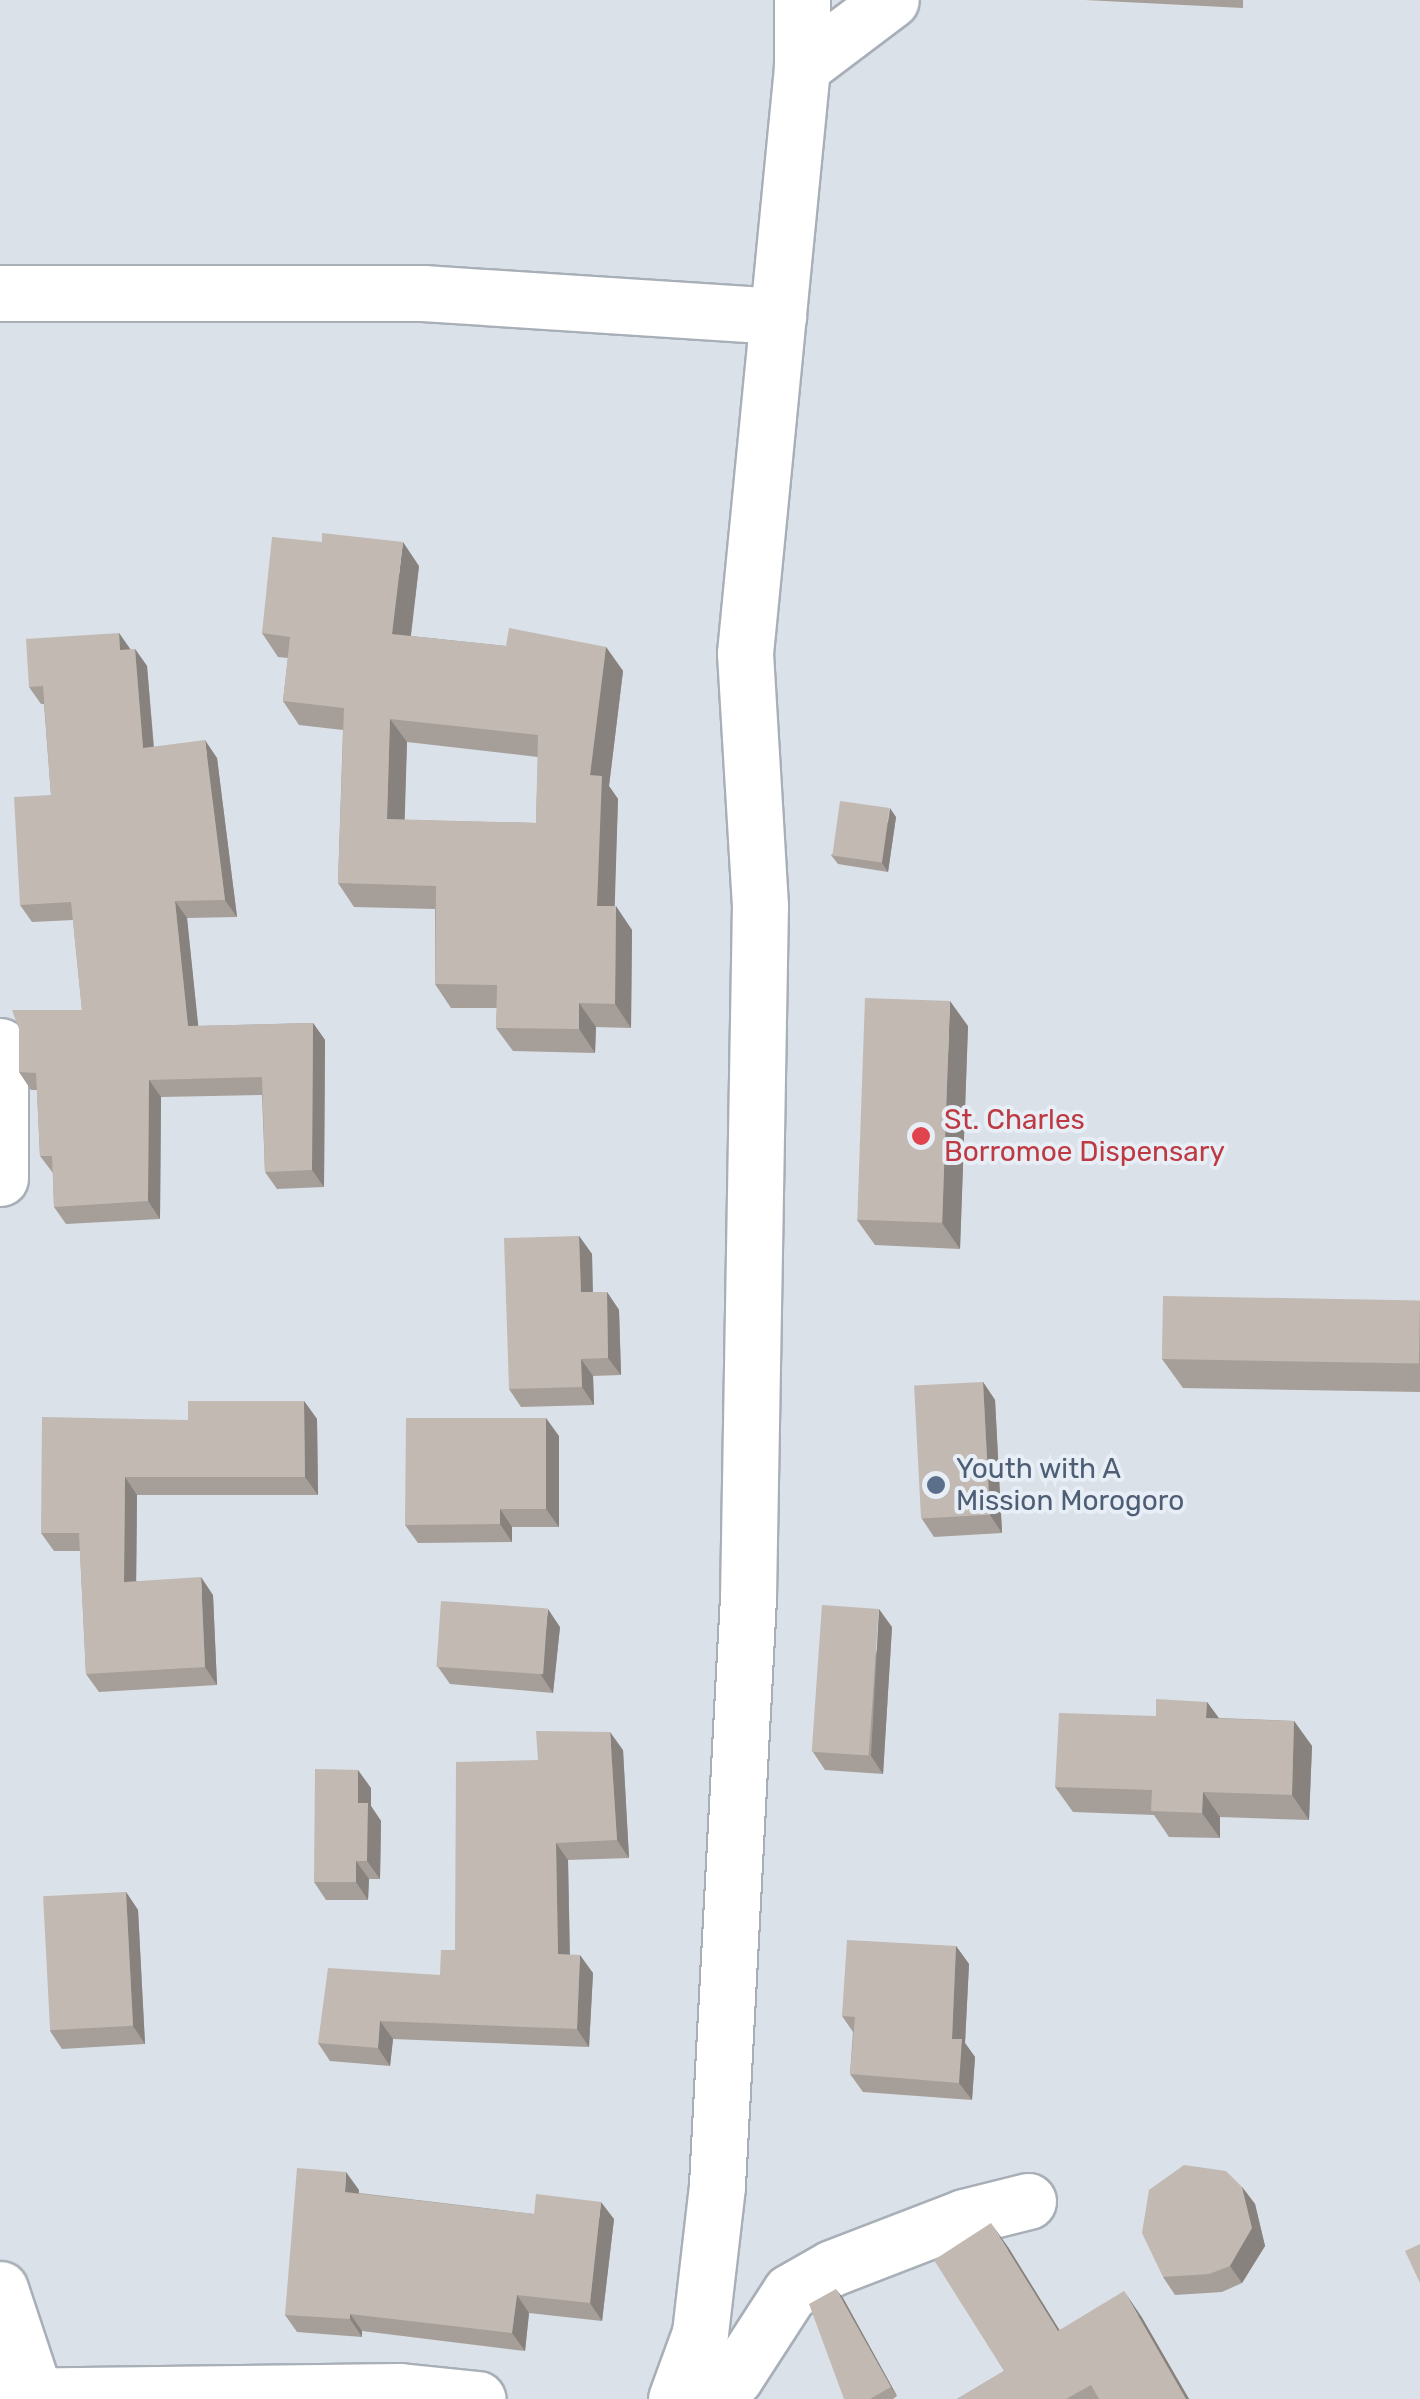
<!DOCTYPE html>
<html>
<head>
<meta charset="utf-8">
<style>
  body { margin:0 }
  #map { position:relative; width:1420px; height:2399px; overflow:hidden; background:#dae1e9; font-family:Rubik,sans-serif }
  div>[style] { position:absolute }
  .roads { filter:drop-shadow(2px 0 #a8afb7) drop-shadow(-2px 0 #a8afb7) drop-shadow(0 2px #a8afb7) drop-shadow(0 -2px #a8afb7) }
  .street>* { height:55px; margin:-27.5px; padding:0 27.5px; transform-origin:27.5px; border-radius:27.5px; background:#fff }
  .wall>* { inset:0; background:#a69f99 }
  .shaded-wall>* { inset:0; background:#87827d }
  .building>* { inset:0; background:#c1b9b2; transform-origin:0 0 }
  .dots>* { width:28px; height:28px; translate:-50% -50%; box-sizing:border-box; border:5px solid #e7eef6; border-radius:50% }
  span { translate:-50% -50%; white-space:nowrap; text-align:center; line-height:1.15; -webkit-text-stroke:8px #e7eef6; paint-order:stroke }
  .health-label { font-size:28px; color:#be3a42 }
  .left { translate:0 -50%; text-align:left }
  .service-label { font-size:28px; color:#4e5e75 }
</style>
</head>
<body>
<div id="map">
  <div class="roads">
    <div class="street">
      <i style="left:802px;top:67px;width:111px;rotate:-37deg"></i>
      <i style="left:0;top:293px;width:423px"></i>
      <i style="left:423px;top:293px;width:356px;rotate:3.7deg"></i>
      <i style="left:0;top:1046px;width:132px;rotate:90deg"></i>
      <i style="left:0;top:2289px;width:112px;rotate:71.7deg"></i>
      <i style="left:0;top:2396px;width:400px;rotate:-0.7deg"></i>
      <i style="left:400px;top:2391px;width:78px;rotate:5.9deg"></i>
      <i style="left:676px;top:2399px;width:70px;rotate:-70deg"></i>
      <i style="left:700px;top:2333px;width:149px;rotate:-83.4deg"></i>
      <i style="left:717px;top:2185px;width:588px;rotate:-86.98deg"></i>
      <i style="left:748px;top:1598px;width:692px;rotate:-89.01deg"></i>
      <i style="left:760px;top:906px;width:253px;rotate:-93.4deg"></i>
      <i style="left:745px;top:653px;width:589px;rotate:-84.44deg"></i>
      <i style="left:802px;top:67px;width:67px;rotate:-90deg"></i>
      <i style="left:709px;top:2399px;width:34px;rotate:-40deg"></i>
      <i style="left:735px;top:2377px;width:101px;rotate:-57.1deg"></i>
      <i style="left:790px;top:2292px;width:48px;rotate:-29.7deg"></i>
      <i style="left:832px;top:2268px;width:142px;rotate:-21.1deg"></i>
      <i style="left:964px;top:2217px;width:66px;rotate:-14deg"></i>
    </div>
  </div>
  <div class="wall">
    <i style="clip-path:polygon(1085px 0,1243px 0,1243px 8px)"></i>
    <i style="clip-path:polygon(evenodd,419px 566px,411px 636px,506px 646px,606px 647px,623px 671px,609px 786px,618px 799px,614px 906px,632px 930px,631px 1028px,596px 1027px,595px 1053px,513px 1051px,496px 1028px,497px 1008px,451px 1008px,435px 984px,435px 909px,354px 907px,338px 883px,343px 730px,299px 725px,283px 701px,288px 658px,278px 657px,262px 633px,419px 566px,407px 742px,538px 757px,536px 823px,404px 820px,407px 742px)"></i>
    <i style="clip-path:polygon(119px 633px,130px 650px,135px 649px,147px 666px,154px 747px,217px 758px,237px 917px,187px 918px,198px 1026px,313px 1023px,325px 1040px,324px 1187px,277px 1189px,265px 1172px,262px 1095px,161px 1097px,160px 1219px,66px 1224px,54px 1207px,53px 1173px,40px 1156px,37px 1090px,31px 1090px,19px 1072px,82px 1010px,73px 920px,32px 922px,20px 905px,51px 795px,44px 704px,41px 704px,29px 687px)"></i>
    <i style="clip-path:polygon(896px 817px,888px 872px,838px 864px,831px 855px)"></i>
    <i style="clip-path:polygon(968px 1026px,960px 1249px,875px 1245px,857px 1220px)"></i>
    <i style="clip-path:polygon(579px 1236px,592px 1254px,593px 1292px,607px 1292px,619px 1310px,621px 1375px,593px 1376px,594px 1405px,521px 1407px,509px 1389px)"></i>
    <i style="clip-path:polygon(1420px 1301px,1420px 1392px,1183px 1388px,1162px 1359px)"></i>
    <i style="clip-path:polygon(983px 1382px,995px 1400px,1002px 1533px,934px 1537px,922px 1519px)"></i>
    <i style="clip-path:polygon(304px 1401px,317px 1419px,318px 1495px,137px 1495px,136px 1581px,213px 1595px,217px 1685px,99px 1692px,86px 1674px,80px 1551px,54px 1551px,41px 1533px,188px 1420px)"></i>
    <i style="clip-path:polygon(559px 1436px,559px 1527px,512px 1527px,512px 1542px,418px 1543px,405px 1525px)"></i>
    <i style="clip-path:polygon(560px 1627px,553px 1693px,450px 1684px,438px 1667px)"></i>
    <i style="clip-path:polygon(892px 1627px,883px 1774px,825px 1770px,813px 1752px)"></i>
    <i style="clip-path:polygon(1207px 1702px,1219px 1718px,1294px 1721px,1312px 1746px,1309px 1820px,1220px 1817px,1220px 1838px,1169px 1837px,1154px 1815px,1073px 1812px,1055px 1787px,1156px 1716px)"></i>
    <i style="clip-path:polygon(623px 1750px,629px 1858px,568px 1860px,570px 1955px,593px 1973px,589px 2047px,393px 2039px,390px 2066px,330px 2061px,318px 2043px,440px 1975px,455px 1950px,538px 1760px)"></i>
    <i style="clip-path:polygon(371px 1788px,371px 1806px,381px 1821px,380px 1879px,369px 1879px,368px 1900px,326px 1900px,314px 1882px)"></i>
    <i style="clip-path:polygon(126px 1892px,138px 1910px,145px 2044px,62px 2049px,50px 2031px)"></i>
    <i style="clip-path:polygon(956px 1946px,969px 1964px,965px 2043px,975px 2057px,972px 2100px,863px 2092px,850px 2074px,853px 2032px,842px 2016px)"></i>
    <i style="clip-path:polygon(1242px 2187px,1255px 2204px,1265px 2246px,1242px 2283px,1222px 2292px,1175px 2295px,1163px 2277px)"></i>
    <i style="clip-path:polygon(359px 2190px,359px 2193px,534px 2214px,614px 2219px,602px 2321px,529px 2313px,525px 2351px,362px 2331px,362px 2337px,297px 2332px,285px 2315px)"></i>
    <i style="clip-path:polygon(1008px 2247px,1059px 2330px,1141px 2316px,1189px 2399px,957px 2399px,1004px 2371px)"></i>
    <i style="clip-path:polygon(843px 2298px,897px 2396px,893px 2399px,844px 2399px)"></i>
  </div>
  <div class="shaded-wall">
    <i style="clip-path:polygon(403px 542px,419px 566px,408px 658px,392px 634px)"></i>
    <i style="clip-path:polygon(119px 633px,131px 650px,120px 650px)"></i>
    <i style="clip-path:polygon(606px 647px,623px 671px,609px 786px,618px 799px,614px 930px,597px 906px,590px 775px)"></i>
    <i style="clip-path:polygon(135px 649px,147px 666px,155px 765px,143px 748px)"></i>
    <i style="clip-path:polygon(390px 719px,407px 742px,404px 843px,387px 819px)"></i>
    <i style="clip-path:polygon(205px 740px,217px 758px,237px 917px,225px 900px)"></i>
    <i style="clip-path:polygon(890px 808px,896px 817px,888px 872px,882px 863px)"></i>
    <i style="clip-path:polygon(175px 901px,187px 918px,200px 1043px,188px 1026px)"></i>
    <i style="clip-path:polygon(616px 906px,632px 930px,631px 1028px,615px 1004px)"></i>
    <i style="clip-path:polygon(950px 1001px,968px 1026px,960px 1249px,942px 1223px)"></i>
    <i style="clip-path:polygon(579px 1003px,596px 1027px,595px 1053px,579px 1029px)"></i>
    <i style="clip-path:polygon(313px 1023px,325px 1040px,324px 1187px,312px 1170px)"></i>
    <i style="clip-path:polygon(149px 1080px,161px 1097px,160px 1219px,148px 1201px)"></i>
    <i style="clip-path:polygon(579px 1236px,592px 1254px,593px 1310px,581px 1292px)"></i>
    <i style="clip-path:polygon(607px 1292px,619px 1310px,621px 1375px,608px 1358px)"></i>
    <i style="clip-path:polygon(581px 1359px,593px 1376px,594px 1405px,582px 1387px)"></i>
    <i style="clip-path:polygon(983px 1382px,995px 1400px,1002px 1533px,990px 1515px)"></i>
    <i style="clip-path:polygon(304px 1401px,317px 1419px,318px 1495px,305px 1477px)"></i>
    <i style="clip-path:polygon(546px 1418px,559px 1436px,559px 1527px,546px 1509px)"></i>
    <i style="clip-path:polygon(125px 1477px,137px 1495px,136px 1599px,124px 1582px)"></i>
    <i style="clip-path:polygon(500px 1509px,512px 1527px,512px 1542px,500px 1524px)"></i>
    <i style="clip-path:polygon(201px 1577px,213px 1595px,217px 1685px,205px 1667px)"></i>
    <i style="clip-path:polygon(548px 1609px,560px 1627px,553px 1693px,541px 1675px)"></i>
    <i style="clip-path:polygon(879px 1609px,892px 1627px,883px 1774px,871px 1756px)"></i>
    <i style="clip-path:polygon(1207px 1702px,1225px 1727px,1206px 1718px)"></i>
    <i style="clip-path:polygon(1294px 1721px,1312px 1746px,1309px 1820px,1292px 1795px)"></i>
    <i style="clip-path:polygon(610px 1732px,623px 1750px,629px 1858px,617px 1840px)"></i>
    <i style="clip-path:polygon(358px 1770px,371px 1788px,371px 1806px,381px 1821px,380px 1879px,367px 1861px,358px 1803px)"></i>
    <i style="clip-path:polygon(1203px 1792px,1220px 1817px,1220px 1838px,1202px 1813px)"></i>
    <i style="clip-path:polygon(556px 1843px,568px 1860px,570px 1972px,558px 1954px)"></i>
    <i style="clip-path:polygon(356px 1861px,369px 1879px,368px 1900px,356px 1882px)"></i>
    <i style="clip-path:polygon(126px 1892px,138px 1910px,145px 2044px,133px 2026px)"></i>
    <i style="clip-path:polygon(956px 1946px,969px 1964px,965px 2043px,975px 2057px,972px 2100px,959px 2083px,952px 2039px)"></i>
    <i style="clip-path:polygon(580px 1955px,593px 1973px,589px 2047px,577px 2029px)"></i>
    <i style="clip-path:polygon(380px 2021px,393px 2039px,390px 2066px,378px 2048px)"></i>
    <i style="clip-path:polygon(346px 2172px,359px 2190px,357px 2209px,345px 2192px)"></i>
    <i style="clip-path:polygon(1242px 2187px,1255px 2204px,1265px 2246px,1242px 2283px,1230px 2266px)"></i>
    <i style="clip-path:polygon(601px 2202px,614px 2219px,602px 2321px,590px 2303px)"></i>
    <i style="clip-path:polygon(991px 2223px,1008px 2247px,1075px 2355px,1058px 2331px)"></i>
    <i style="clip-path:polygon(836px 2289px,843px 2298px,897px 2396px,891px 2387px)"></i>
    <i style="clip-path:polygon(1124px 2291px,1141px 2316px,1189px 2399px,1186px 2399px)"></i>
    <i style="clip-path:polygon(517px 2295px,529px 2313px,525px 2351px,512px 2333px)"></i>
    <i style="clip-path:polygon(350px 2314px,362px 2331px,362px 2337px,350px 2319px)"></i>
  </div>
  <div class="building">
    <i style="clip-path:polygon(evenodd,322px 533px,403px 542px,392px 634px,506px 646px,509px 628px,606px 647px,590px 775px,602px 776px,597px 906px,616px 906px,615px 1004px,579px 1003px,579px 1029px,496px 1028px,497px 985px,435px 984px,436px 886px,338px 883px,344px 708px,283px 701px,290px 637px,262px 633px,272px 537px,322px 542px,322px 533px,390px 719px,538px 735px,536px 823px,387px 819px,390px 719px)"></i>
    <i style="clip-path:polygon(119px 633px,120px 650px,135px 649px,143px 748px,205px 740px,225px 900px,175px 901px,188px 1026px,313px 1023px,312px 1170px,265px 1172px,262px 1077px,149px 1080px,148px 1201px,54px 1207px,52px 1156px,40px 1156px,36px 1073px,19px 1072px,19px 1029px,12px 1010px,82px 1010px,71px 902px,20px 905px,14px 797px,51px 795px,43px 686px,29px 687px,26px 639px)"></i>
    <i style="left:840px;top:801px;width:50px;height:55px;rotate:8deg"></i>
    <i style="left:865px;top:998px;width:85px;height:222px;rotate:2deg"></i>
    <i style="clip-path:polygon(579px 1236px,581px 1292px,607px 1292px,608px 1358px,581px 1359px,582px 1387px,509px 1389px,504px 1238px)"></i>
    <i style="left:1163px;top:1296px;width:257px;height:63px;rotate:1deg"></i>
    <i style="left:983px;top:1382px;width:133px;height:69px;rotate:87deg"></i>
    <i style="clip-path:polygon(188px 1401px,304px 1401px,305px 1477px,125px 1477px,124px 1582px,201px 1577px,205px 1667px,86px 1674px,79px 1533px,41px 1533px,42px 1417px,188px 1420px)"></i>
    <i style="clip-path:polygon(406px 1418px,546px 1418px,546px 1509px,500px 1509px,500px 1524px,405px 1525px)"></i>
    <i style="left:441px;top:1601px;width:107px;height:66px;rotate:4deg"></i>
    <i style="left:822px;top:1605px;width:57px;height:147px;rotate:4deg"></i>
    <i style="clip-path:polygon(1156px 1699px,1207px 1702px,1206px 1718px,1294px 1721px,1292px 1795px,1203px 1792px,1202px 1813px,1151px 1811px,1152px 1790px,1055px 1787px,1059px 1713px,1156px 1716px)"></i>
    <i style="clip-path:polygon(536px 1731px,610px 1732px,617px 1840px,556px 1843px,558px 1954px,580px 1955px,577px 2029px,380px 2021px,378px 2048px,318px 2043px,328px 1968px,440px 1975px,441px 1950px,455px 1950px,456px 1762px,538px 1760px)"></i>
    <i style="clip-path:polygon(315px 1769px,358px 1770px,358px 1803px,368px 1803px,367px 1861px,356px 1861px,356px 1882px,314px 1882px)"></i>
    <i style="left:126px;top:1892px;width:134px;height:83px;rotate:87deg"></i>
    <i style="clip-path:polygon(847px 1940px,956px 1946px,952px 2039px,962px 2039px,959px 2083px,850px 2074px,855px 2017px,842px 2016px)"></i>
    <i style="clip-path:polygon(1184px 2165px,1226px 2171px,1242px 2187px,1252px 2228px,1230px 2266px,1209px 2274px,1163px 2277px,1142px 2233px,1149px 2190px)"></i>
    <i style="clip-path:polygon(297px 2168px,346px 2172px,345px 2192px,534px 2214px,536px 2194px,601px 2202px,590px 2303px,517px 2295px,512px 2333px,350px 2314px,350px 2319px,285px 2315px)"></i>
    <i style="clip-path:polygon(991px 2223px,1058px 2331px,1124px 2291px,1186px 2399px,1099px 2399px,1091px 2385px,1066px 2399px,957px 2399px,1004px 2371px,934px 2260px)"></i>
    <i style="clip-path:polygon(1420px 2244px,1420px 2283px,1405px 2251px)"></i>
    <i style="clip-path:polygon(836px 2289px,891px 2387px,870px 2399px,844px 2399px,809px 2304px)"></i>
  </div>
  <div class="dots">
    <i style="left:921px;top:1136px;background:#e0444e"></i>
    <i style="left:936px;top:1485px;background:#5c6f8a"></i>
  </div>
  <div class="health-label">
    <span class="left" style="left:944px;top:1136px">St. Charles<br>Borromoe Dispensary</span>
  </div>
  <div class="service-label">
    <span class="left" style="left:956px;top:1485px">Youth with A<br>Mission Morogoro</span>
  </div>
</div>
</body>
</html>
